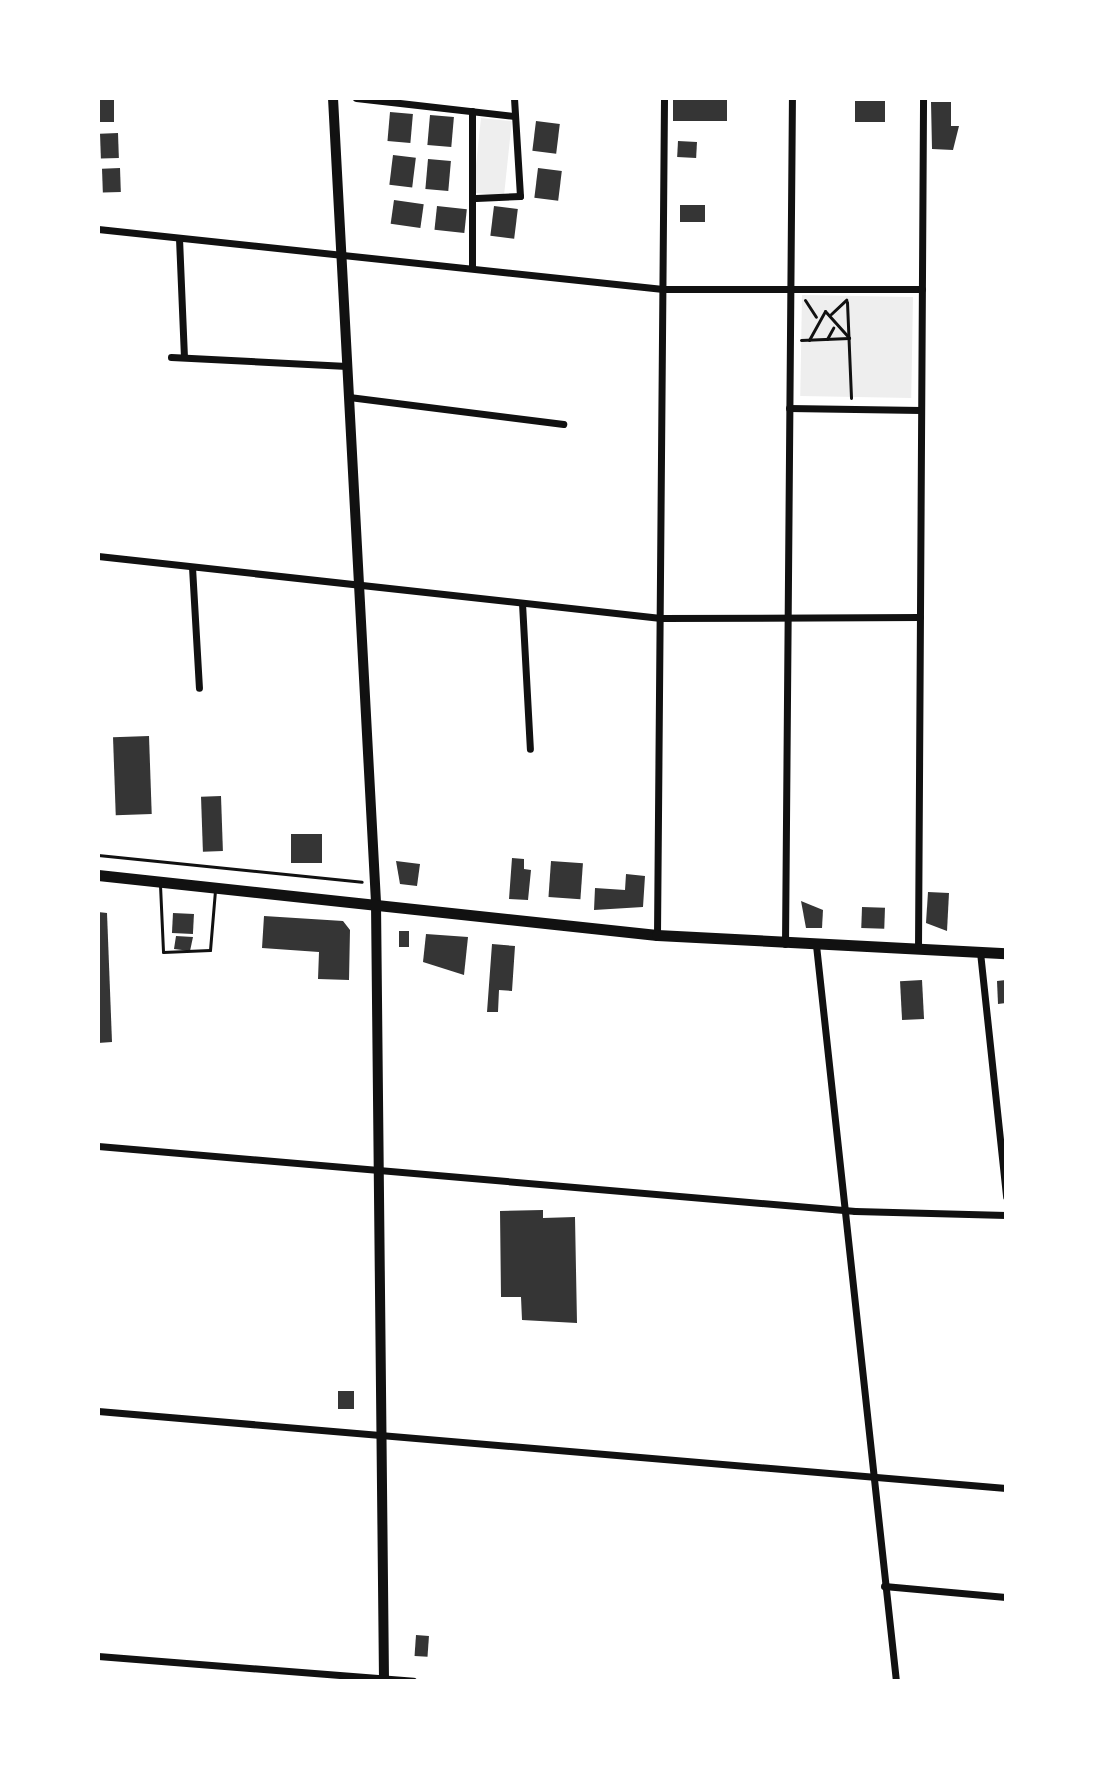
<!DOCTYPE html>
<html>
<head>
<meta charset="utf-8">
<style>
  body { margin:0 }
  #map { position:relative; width:1104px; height:1779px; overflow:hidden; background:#fff; font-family:Mulish,sans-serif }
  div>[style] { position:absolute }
  .green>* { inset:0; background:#eee; transform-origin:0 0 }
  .building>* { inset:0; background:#353535; transform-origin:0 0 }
  .path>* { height:3px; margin:-1.5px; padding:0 1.5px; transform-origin:1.5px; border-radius:1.5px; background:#111 }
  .service>* { height:3px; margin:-1.5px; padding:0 1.5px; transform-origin:1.5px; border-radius:1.5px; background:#111 }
  .minor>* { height:7px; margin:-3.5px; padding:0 3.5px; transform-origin:3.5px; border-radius:3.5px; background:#111 }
  .secondary>* { height:10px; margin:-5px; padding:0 5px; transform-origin:5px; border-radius:5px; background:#111 }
  .primary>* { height:11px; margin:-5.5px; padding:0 5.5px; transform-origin:5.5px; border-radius:5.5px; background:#111 }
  span { translate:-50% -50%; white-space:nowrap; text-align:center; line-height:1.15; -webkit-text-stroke:8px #fff; paint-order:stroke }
  .frame { position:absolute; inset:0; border:100px solid #fff; pointer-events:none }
</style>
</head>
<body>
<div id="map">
  <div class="green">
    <i style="left:481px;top:118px;width:31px;height:75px;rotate:6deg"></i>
    <i style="left:802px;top:295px;width:111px;height:101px;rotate:1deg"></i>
  </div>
  <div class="building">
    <i style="left:98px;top:98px;width:16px;height:24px"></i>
    <i style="left:673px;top:98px;width:54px;height:23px"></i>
    <i style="left:855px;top:101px;width:30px;height:21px"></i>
    <i style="clip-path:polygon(931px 102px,951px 102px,951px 126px,959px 126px,953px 150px,932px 149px)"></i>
    <i style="left:390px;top:112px;width:23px;height:29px;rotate:5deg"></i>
    <i style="left:430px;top:115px;width:24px;height:30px;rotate:5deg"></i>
    <i style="left:536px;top:121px;width:24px;height:30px;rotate:7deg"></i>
    <i style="left:118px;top:133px;width:25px;height:18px;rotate:88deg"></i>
    <i style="left:678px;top:141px;width:19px;height:16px;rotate:3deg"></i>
    <i style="left:393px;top:155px;width:23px;height:30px;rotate:7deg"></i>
    <i style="left:428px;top:159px;width:23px;height:30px;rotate:5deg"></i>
    <i style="left:120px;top:168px;width:24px;height:18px;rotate:88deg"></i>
    <i style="left:538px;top:168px;width:24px;height:30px;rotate:7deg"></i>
    <i style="left:394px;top:200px;width:30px;height:24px;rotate:8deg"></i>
    <i style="left:680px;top:205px;width:25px;height:17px"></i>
    <i style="left:437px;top:206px;width:30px;height:24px;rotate:6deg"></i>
    <i style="left:494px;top:206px;width:24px;height:30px;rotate:7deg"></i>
    <i style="left:149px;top:736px;width:78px;height:36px;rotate:88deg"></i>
    <i style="left:221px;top:796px;width:55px;height:20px;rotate:88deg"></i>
    <i style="left:322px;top:834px;width:29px;height:31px;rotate:90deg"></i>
    <i style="clip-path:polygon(512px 858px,524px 859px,524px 869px,531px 870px,528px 900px,509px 899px)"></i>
    <i style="clip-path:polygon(396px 861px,420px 864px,417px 886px,400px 884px)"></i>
    <i style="left:551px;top:861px;width:32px;height:36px;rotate:4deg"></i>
    <i style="clip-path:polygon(626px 874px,645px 876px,643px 907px,594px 910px,595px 888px,625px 890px)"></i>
    <i style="clip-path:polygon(928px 892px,949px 893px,947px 931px,926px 923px)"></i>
    <i style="clip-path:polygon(801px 901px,823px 910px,822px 928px,806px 928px)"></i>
    <i style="left:862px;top:907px;width:23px;height:21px;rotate:2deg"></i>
    <i style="clip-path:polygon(98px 912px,107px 913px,112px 1042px,98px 1043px)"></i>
    <i style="left:173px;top:913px;width:21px;height:20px;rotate:3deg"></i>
    <i style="clip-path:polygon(264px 916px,343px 921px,350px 930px,349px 980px,318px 979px,319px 952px,262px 948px)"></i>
    <i style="left:399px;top:931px;width:10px;height:16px"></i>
    <i style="clip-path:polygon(426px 934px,468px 937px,464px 975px,423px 962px)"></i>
    <i style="clip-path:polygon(176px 936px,193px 937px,190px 951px,174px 949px)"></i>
    <i style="clip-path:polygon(492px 944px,515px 946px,512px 991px,499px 990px,498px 1012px,487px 1012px)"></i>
    <i style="left:922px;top:980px;width:39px;height:22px;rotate:87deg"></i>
    <i style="clip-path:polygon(1006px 980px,1006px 1003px,998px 1004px,997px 981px)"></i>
    <i style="clip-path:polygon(543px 1210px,543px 1218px,575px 1217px,577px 1323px,522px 1320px,521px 1297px,501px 1297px,500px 1211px)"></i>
    <i style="left:338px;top:1391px;width:16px;height:18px"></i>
    <i style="left:416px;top:1635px;width:13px;height:21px;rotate:4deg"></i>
  </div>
  <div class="path">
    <i style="left:805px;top:300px;width:20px;rotate:57deg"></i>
    <i style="left:847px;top:302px;width:96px;rotate:87.6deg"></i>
    <i style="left:831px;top:314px;width:21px;rotate:-43deg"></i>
    <i style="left:827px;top:339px;width:13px;rotate:-61deg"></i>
    <i style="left:801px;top:340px;width:48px;rotate:-2.4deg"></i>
    <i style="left:809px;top:340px;width:33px;rotate:-61deg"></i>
    <i style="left:825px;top:311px;width:36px;rotate:48deg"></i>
    <i style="left:98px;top:855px;width:265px;rotate:5.8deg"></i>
  </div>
  <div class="service">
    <i style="left:160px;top:885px;width:67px;rotate:87.4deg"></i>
    <i style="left:163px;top:952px;width:47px;rotate:-2.4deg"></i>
    <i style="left:210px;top:950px;width:59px;rotate:-85.2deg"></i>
  </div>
  <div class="minor">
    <i style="left:356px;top:98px;width:160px;rotate:6.5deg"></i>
    <i style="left:476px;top:198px;width:44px;rotate:-2.6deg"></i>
    <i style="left:520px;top:196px;width:98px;rotate:-93.5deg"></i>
    <i style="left:98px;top:229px;width:568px;rotate:6.06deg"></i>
    <i style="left:663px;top:289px;width:259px"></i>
    <i style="left:179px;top:238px;width:119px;rotate:87.6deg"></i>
    <i style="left:472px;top:268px;width:157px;rotate:-90deg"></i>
    <i style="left:171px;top:357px;width:176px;rotate:2.9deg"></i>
    <i style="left:349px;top:397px;width:216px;rotate:7.2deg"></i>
    <i style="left:789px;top:408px;width:132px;rotate:0.9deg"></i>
    <i style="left:98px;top:556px;width:566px;rotate:6.28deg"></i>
    <i style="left:661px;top:618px;width:259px;rotate:-0.2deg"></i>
    <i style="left:192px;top:567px;width:121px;rotate:86.7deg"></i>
    <i style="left:522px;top:603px;width:146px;rotate:86.9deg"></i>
    <i style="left:657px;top:935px;width:837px;rotate:-89.52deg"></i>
    <i style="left:785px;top:944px;width:846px;rotate:-89.53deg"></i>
    <i style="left:816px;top:945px;width:740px;rotate:83.8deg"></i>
    <i style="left:918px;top:949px;width:851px;rotate:-89.66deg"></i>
    <i style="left:980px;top:952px;width:246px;rotate:83.9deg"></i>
    <i style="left:98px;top:1146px;width:760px;rotate:4.91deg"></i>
    <i style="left:855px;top:1211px;width:151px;rotate:1.5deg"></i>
    <i style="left:98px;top:1411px;width:911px;rotate:4.85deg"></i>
    <i style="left:884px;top:1586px;width:122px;rotate:5.2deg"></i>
    <i style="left:98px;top:1656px;width:316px;rotate:4.5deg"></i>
  </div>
  <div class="secondary">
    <i style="left:333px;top:98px;width:806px;rotate:86.94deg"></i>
    <i style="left:376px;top:903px;width:778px;rotate:89.41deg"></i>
  </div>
  <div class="primary">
    <i style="left:98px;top:875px;width:562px;rotate:6.13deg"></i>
    <i style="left:657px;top:935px;width:349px;rotate:3deg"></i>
  </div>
  <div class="frame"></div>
</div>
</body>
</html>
